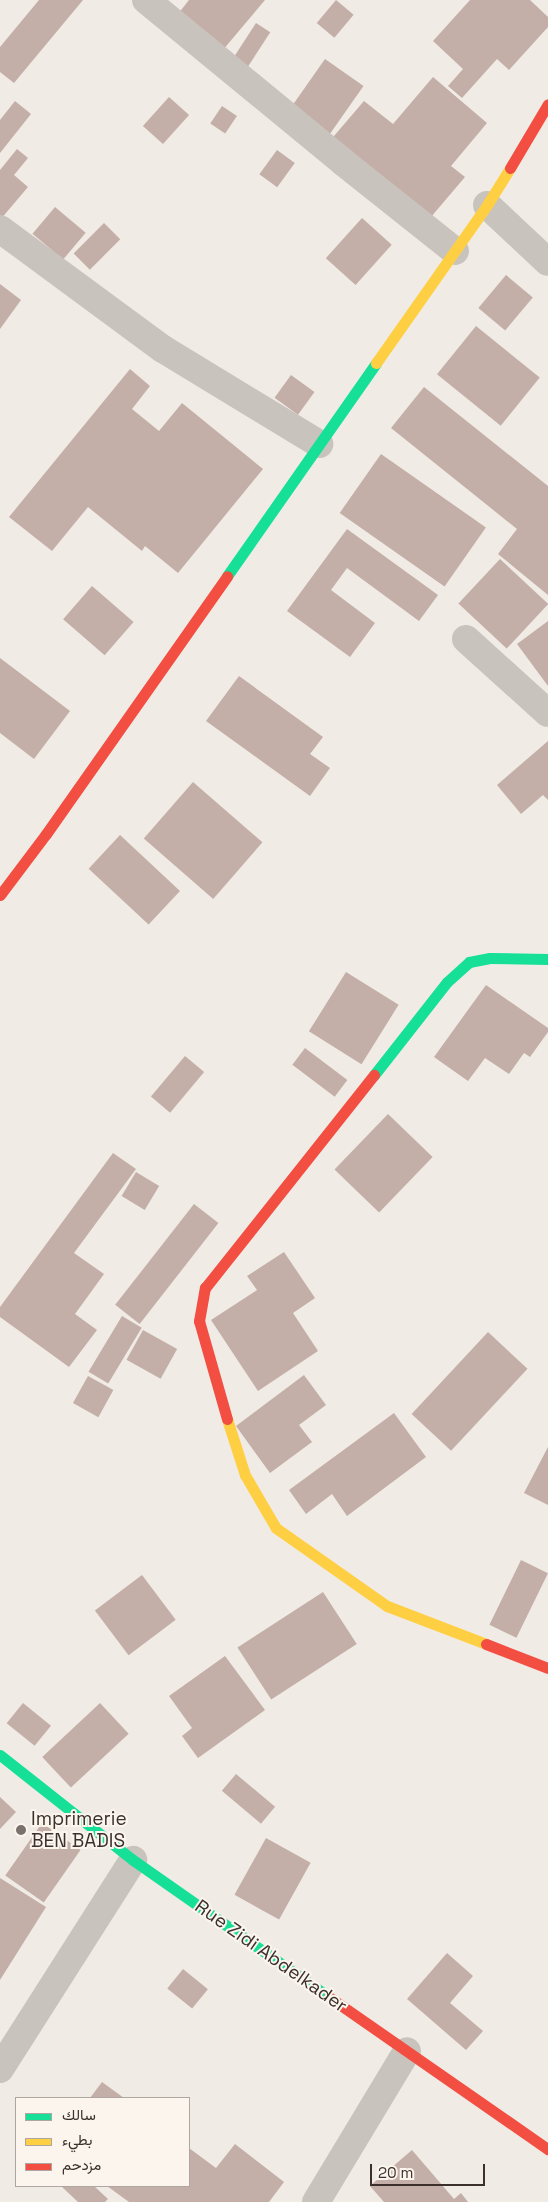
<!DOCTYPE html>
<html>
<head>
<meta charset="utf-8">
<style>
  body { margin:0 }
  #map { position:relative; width:548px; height:2202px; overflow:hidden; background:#f0ebe5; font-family:"Space Grotesk",Vazirmatn,sans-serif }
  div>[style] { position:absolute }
  .building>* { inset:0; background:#c3afa7; transform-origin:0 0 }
  .street>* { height:28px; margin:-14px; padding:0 14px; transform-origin:14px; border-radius:14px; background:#c9c3be }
  .fast>* { height:11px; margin:-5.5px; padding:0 5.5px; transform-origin:5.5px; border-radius:5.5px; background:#16e098 }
  .slow>* { height:11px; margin:-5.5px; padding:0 5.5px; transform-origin:5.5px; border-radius:5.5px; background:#ffcf43 }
  .jam>* { height:11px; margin:-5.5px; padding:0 5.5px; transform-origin:5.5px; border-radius:5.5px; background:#f24e42 }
  .dots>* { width:14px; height:14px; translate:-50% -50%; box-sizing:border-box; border:2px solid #fbf5ee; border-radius:50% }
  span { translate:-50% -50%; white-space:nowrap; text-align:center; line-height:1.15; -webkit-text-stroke:4px #fbf5ee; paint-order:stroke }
  .poi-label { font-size:19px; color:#3b302b }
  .left { translate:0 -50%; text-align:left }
  .street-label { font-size:19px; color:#3b302b }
  .legend { position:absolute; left:15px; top:2097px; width:175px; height:90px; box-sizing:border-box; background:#fbf5ee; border:1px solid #aea6a0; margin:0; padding:6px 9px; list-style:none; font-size:15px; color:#3b302b }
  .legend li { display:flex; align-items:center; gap:10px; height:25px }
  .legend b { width:25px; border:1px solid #aea6a0 }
  .scale { position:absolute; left:370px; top:2164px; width:115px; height:22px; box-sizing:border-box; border:2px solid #3b302b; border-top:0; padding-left:6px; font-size:15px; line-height:18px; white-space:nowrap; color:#3b302b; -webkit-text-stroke:4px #fbf5ee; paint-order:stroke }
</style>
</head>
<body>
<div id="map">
  <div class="building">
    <i style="clip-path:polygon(39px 0,83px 0,14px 83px,0 72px,0 47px)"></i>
    <i style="clip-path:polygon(189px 0,265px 0,222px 51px,178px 14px)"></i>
    <i style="left:336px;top:0;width:23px;height:30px;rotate:40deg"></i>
    <i style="clip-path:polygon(470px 0,530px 0,548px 17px,548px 27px,509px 70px,497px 59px,462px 98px,448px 86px,463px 69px,433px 41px)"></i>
    <i style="left:256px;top:23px;width:17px;height:42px;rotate:33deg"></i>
    <i style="left:325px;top:59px;width:47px;height:59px;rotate:35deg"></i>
    <i style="clip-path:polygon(433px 77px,487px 123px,451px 166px,465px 177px,425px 224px,328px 143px,364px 101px,393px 124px)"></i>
    <i style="left:169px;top:97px;width:27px;height:39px;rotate:42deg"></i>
    <i style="clip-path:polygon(15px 101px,31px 114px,0 153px,0 120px)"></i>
    <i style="left:222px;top:106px;width:18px;height:21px;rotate:34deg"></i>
    <i style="clip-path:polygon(17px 149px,28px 158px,14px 175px,28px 187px,0 220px,0 170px)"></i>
    <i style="left:277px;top:150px;width:22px;height:30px;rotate:36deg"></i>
    <i style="left:55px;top:207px;width:40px;height:35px;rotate:40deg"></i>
    <i style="left:362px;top:218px;width:40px;height:54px;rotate:42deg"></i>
    <i style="left:104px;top:223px;width:23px;height:43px;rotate:45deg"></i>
    <i style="left:506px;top:275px;width:35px;height:43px;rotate:40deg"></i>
    <i style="clip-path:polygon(0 284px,21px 300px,0 329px)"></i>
    <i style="left:476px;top:326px;width:82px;height:62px;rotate:39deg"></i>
    <i style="clip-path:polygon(130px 369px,150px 386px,132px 409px,159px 431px,182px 403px,263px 469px,178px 573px,145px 546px,142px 551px,88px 507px,52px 551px,9px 517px)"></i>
    <i style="left:291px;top:375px;width:29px;height:28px;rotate:36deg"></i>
    <i style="clip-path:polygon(424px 387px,548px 486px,548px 595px,498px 554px,517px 529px,391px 428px)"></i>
    <i style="left:381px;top:454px;width:128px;height:72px;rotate:35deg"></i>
    <i style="clip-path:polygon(347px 529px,438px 595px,419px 621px,347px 568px,331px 590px,375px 623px,350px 657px,287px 611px)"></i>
    <i style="left:500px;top:559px;width:66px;height:61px;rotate:43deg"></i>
    <i style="left:92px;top:586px;width:55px;height:44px;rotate:41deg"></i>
    <i style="clip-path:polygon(548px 621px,548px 686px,517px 644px)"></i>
    <i style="clip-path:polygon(0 658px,70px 711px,34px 759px,0 733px)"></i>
    <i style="clip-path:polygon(239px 676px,323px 737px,310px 754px,330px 768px,310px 796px,206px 721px)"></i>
    <i style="clip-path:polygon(548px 741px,548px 800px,543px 795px,521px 814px,497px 785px)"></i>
    <i style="left:193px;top:782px;width:92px;height:75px;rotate:41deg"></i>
    <i style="left:120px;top:835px;width:82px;height:46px;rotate:43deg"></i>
    <i style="left:346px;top:972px;width:62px;height:70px;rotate:32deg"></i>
    <i style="clip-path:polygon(486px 985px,548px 1028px,548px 1032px,530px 1057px,524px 1053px,509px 1074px,485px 1058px,468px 1081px,434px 1057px)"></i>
    <i style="left:305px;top:1048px;width:53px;height:21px;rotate:37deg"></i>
    <i style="left:185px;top:1056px;width:25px;height:53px;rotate:40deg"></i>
    <i style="left:388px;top:1114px;width:62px;height:77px;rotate:44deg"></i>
    <i style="clip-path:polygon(113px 1153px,136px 1169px,74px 1253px,104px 1274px,75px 1314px,97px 1330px,69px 1367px,0 1317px,0 1307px)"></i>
    <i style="left:136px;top:1172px;width:27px;height:28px;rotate:31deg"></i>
    <i style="left:194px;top:1204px;width:31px;height:128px;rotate:38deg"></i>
    <i style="clip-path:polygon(284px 1252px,315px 1298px,293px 1313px,318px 1351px,258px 1391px,211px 1320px,257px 1290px,247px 1276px)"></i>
    <i style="left:122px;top:1316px;width:23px;height:65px;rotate:31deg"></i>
    <i style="left:143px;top:1330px;width:39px;height:34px;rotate:29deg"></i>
    <i style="left:488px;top:1332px;width:54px;height:112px;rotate:43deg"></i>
    <i style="clip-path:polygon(304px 1375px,326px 1405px,299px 1425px,312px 1442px,270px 1473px,236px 1426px)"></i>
    <i style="left:88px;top:1376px;width:29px;height:31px;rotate:29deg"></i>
    <i style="clip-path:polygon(394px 1413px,426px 1457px,347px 1516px,332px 1494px,306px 1514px,289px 1490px)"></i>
    <i style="clip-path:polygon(548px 1447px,548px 1505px,524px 1493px)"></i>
    <i style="left:521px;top:1560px;width:30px;height:72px;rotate:26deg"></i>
    <i style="left:142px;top:1575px;width:56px;height:59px;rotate:53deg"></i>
    <i style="left:323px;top:1592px;width:62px;height:102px;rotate:57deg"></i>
    <i style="clip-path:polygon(225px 1656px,265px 1710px,198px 1758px,182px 1736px,192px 1728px,169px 1696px)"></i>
    <i style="left:23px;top:1703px;width:36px;height:26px;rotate:39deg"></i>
    <i style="left:100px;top:1703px;width:42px;height:79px;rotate:47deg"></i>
    <i style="left:236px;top:1774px;width:51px;height:22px;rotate:40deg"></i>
    <i style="clip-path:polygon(0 1797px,16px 1812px,0 1829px)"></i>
    <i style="left:42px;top:1823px;width:47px;height:64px;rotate:35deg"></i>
    <i style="left:266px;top:1838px;width:51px;height:65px;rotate:29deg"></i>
    <i style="clip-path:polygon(0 1878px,46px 1907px,0 1980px)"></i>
    <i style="clip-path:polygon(447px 1953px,473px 1976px,450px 2003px,483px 2031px,466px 2050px,407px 1999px)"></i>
    <i style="left:183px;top:1969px;width:32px;height:25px;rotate:39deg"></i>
    <i style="clip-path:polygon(102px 2082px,124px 2098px,90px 2098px)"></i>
    <i style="clip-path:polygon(235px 2144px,284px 2182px,269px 2202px,129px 2202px,107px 2186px,189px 2186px,189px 2148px,216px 2168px)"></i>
    <i style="clip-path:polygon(412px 2150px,454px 2199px,461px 2193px,468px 2202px,384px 2202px,370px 2186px)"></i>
    <i style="clip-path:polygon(61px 2186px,94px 2186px,108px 2199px,105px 2202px,78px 2202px)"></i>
  </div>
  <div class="street">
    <i style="left:146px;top:0;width:255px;rotate:39.4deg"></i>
    <i style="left:343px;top:162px;width:143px;rotate:38.5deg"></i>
    <i style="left:487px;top:205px;width:83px;rotate:43.1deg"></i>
    <i style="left:0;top:229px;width:202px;rotate:36.4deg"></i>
    <i style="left:163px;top:349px;width:183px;rotate:31.3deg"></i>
    <i style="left:466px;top:639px;width:110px;rotate:42.1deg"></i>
    <i style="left:0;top:2069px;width:248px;rotate:-57.5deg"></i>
    <i style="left:316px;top:2202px;width:176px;rotate:-58.9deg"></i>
  </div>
  <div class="fast">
    <i style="left:227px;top:576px;width:260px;rotate:-55deg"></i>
    <i style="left:374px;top:1075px;width:118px;rotate:-51.9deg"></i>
    <i style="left:447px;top:982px;width:30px;rotate:-42deg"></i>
    <i style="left:469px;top:962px;width:21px;rotate:-11deg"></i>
    <i style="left:490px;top:958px;width:58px;rotate:1deg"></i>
    <i style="left:0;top:1755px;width:169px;rotate:38.3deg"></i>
    <i style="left:133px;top:1860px;width:239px;rotate:35deg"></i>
  </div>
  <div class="slow">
    <i style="left:376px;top:363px;width:193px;rotate:-54.9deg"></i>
    <i style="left:487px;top:205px;width:44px;rotate:-58.1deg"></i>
    <i style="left:227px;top:1419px;width:59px;rotate:72.2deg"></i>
    <i style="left:245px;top:1475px;width:61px;rotate:59.7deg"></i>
    <i style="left:276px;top:1528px;width:136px;rotate:35.1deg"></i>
    <i style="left:387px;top:1606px;width:106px;rotate:21deg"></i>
  </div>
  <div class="jam">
    <i style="left:510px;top:168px;width:74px;rotate:-59.3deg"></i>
    <i style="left:0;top:895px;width:76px;rotate:-53deg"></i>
    <i style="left:46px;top:834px;width:315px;rotate:-54.9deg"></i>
    <i style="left:227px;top:1419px;width:102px;rotate:-105.9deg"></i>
    <i style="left:199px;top:1321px;width:34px;rotate:-80deg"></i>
    <i style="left:205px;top:1288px;width:272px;rotate:-51.6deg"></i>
    <i style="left:486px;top:1644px;width:66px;rotate:21.2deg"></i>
    <i style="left:329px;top:1997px;width:267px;rotate:34.8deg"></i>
  </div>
  <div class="dots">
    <i style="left:21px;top:1830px;background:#7a716c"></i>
  </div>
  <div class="poi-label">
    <span class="left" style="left:31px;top:1830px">Imprimerie<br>BEN BADIS</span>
  </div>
  <div class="street-label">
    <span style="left:271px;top:1956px;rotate:35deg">Rue Zidi Abdelkader</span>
  </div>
  <ul class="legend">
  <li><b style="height:6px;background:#16e098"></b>سالك</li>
  <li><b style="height:6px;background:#ffcf43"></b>بطيء</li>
  <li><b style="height:6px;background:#f24e42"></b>مزدحم</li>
  </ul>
  <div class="scale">20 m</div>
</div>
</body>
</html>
